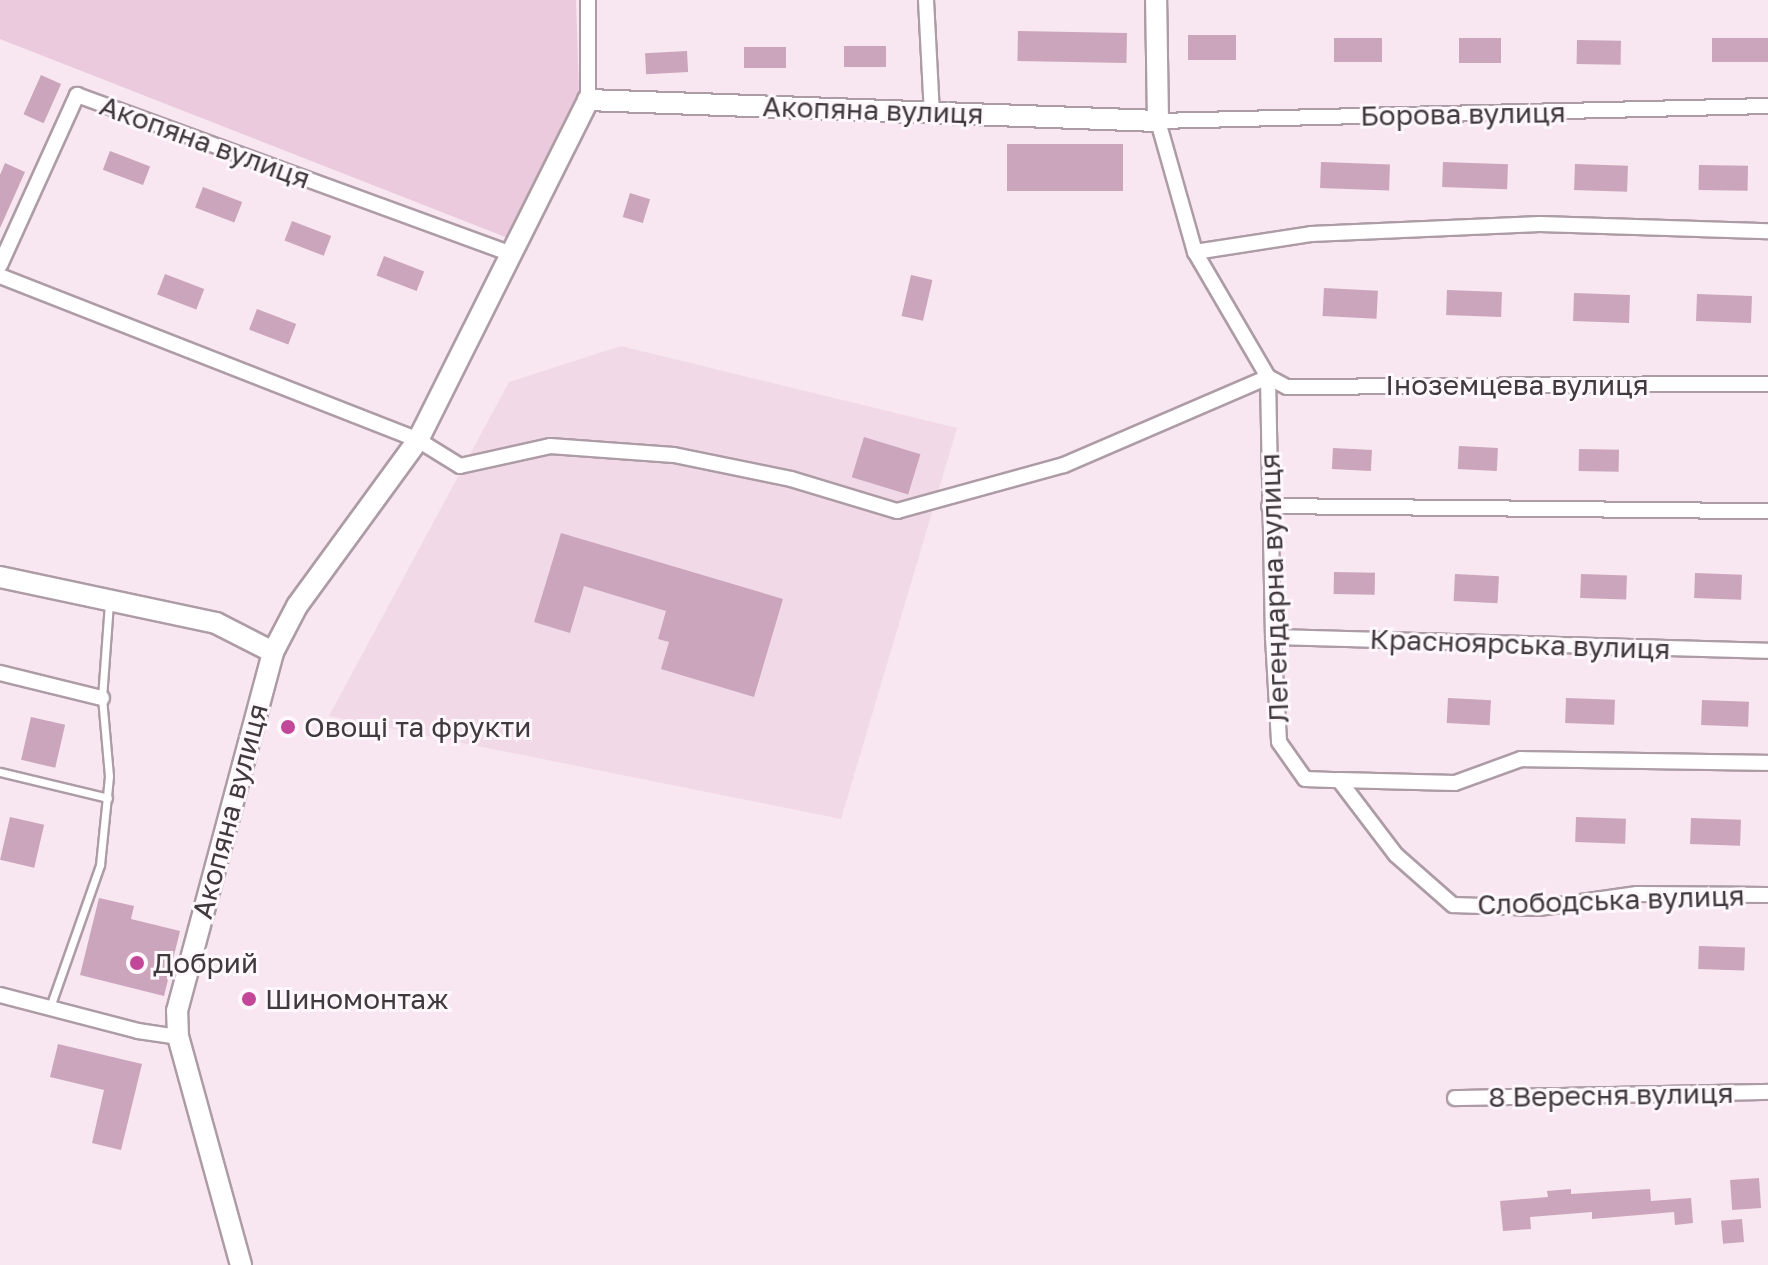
<!DOCTYPE html>
<html>
<head>
<meta charset="utf-8">
<style>
  body { margin:0 }
  #map { position:relative; width:1768px; height:1265px; overflow:hidden; background:#f8e6f0; font-family:"Golos Text",sans-serif }
  div>[style] { position:absolute }
  .built>* { inset:0; background:#f1d9e7 }
  .green>* { inset:0; background:#eacadc }
  .building>* { inset:0; background:#cba5bb; transform-origin:0 0 }
  .roads { filter:drop-shadow(2px 0 #ad9ca5) drop-shadow(-2px 0 #ad9ca5) drop-shadow(0 2px #ad9ca5) drop-shadow(0 -2px #ad9ca5) }
  .lane>* { height:7px; margin:-3.5px; padding:0 3.5px; transform-origin:3.5px; border-radius:3.5px; background:#fff }
  .street>* { height:14px; margin:-7px; padding:0 7px; transform-origin:7px; border-radius:7px; background:#fff }
  .secondary>* { height:20px; margin:-10px; padding:0 10px; transform-origin:10px; border-radius:10px; background:#fff }
  .dots>* { width:22px; height:22px; translate:-50% -50%; box-sizing:border-box; border:4px solid #fef7fb; border-radius:50% }
  span { translate:-50% -50%; white-space:nowrap; text-align:center; line-height:1.15; -webkit-text-stroke:6px #fef7fb; paint-order:stroke }
  .street-label { font-size:28px; color:#40393d }
  .poi-label { font-size:28px; color:#40393d }
  .left { translate:0 -50%; text-align:left }
</style>
</head>
<body>
<div id="map">
  <div class="built">
    <i style="clip-path:polygon(621px 346px,957px 428px,841px 819px,329px 716px,509px 382px)"></i>
  </div>
  <div class="green">
    <i style="clip-path:polygon(0 0,576px 0,579px 93px,508px 238px,0 39px)"></i>
  </div>
  <div class="building">
    <i style="left:1018px;top:31px;width:109px;height:30px;rotate:1deg"></i>
    <i style="left:1188px;top:35px;width:48px;height:25px"></i>
    <i style="left:1334px;top:38px;width:48px;height:24px"></i>
    <i style="left:1459px;top:38px;width:42px;height:25px"></i>
    <i style="left:1712px;top:38px;width:56px;height:24px"></i>
    <i style="left:1577px;top:40px;width:44px;height:24px;rotate:1deg"></i>
    <i style="left:886px;top:46px;width:21px;height:42px;rotate:90deg"></i>
    <i style="left:786px;top:47px;width:21px;height:42px;rotate:90deg"></i>
    <i style="left:687px;top:51px;width:21px;height:42px;rotate:87deg"></i>
    <i style="left:41px;top:75px;width:22px;height:43px;rotate:24deg"></i>
    <i style="left:1007px;top:144px;width:116px;height:47px"></i>
    <i style="left:110px;top:151px;width:43px;height:20px;rotate:21deg"></i>
    <i style="left:1321px;top:162px;width:69px;height:26px;rotate:2deg"></i>
    <i style="left:1443px;top:162px;width:65px;height:25px;rotate:2deg"></i>
    <i style="clip-path:polygon(5px 163px,25px 172px,0 228px,0 175px)"></i>
    <i style="left:1575px;top:164px;width:53px;height:26px;rotate:2deg"></i>
    <i style="left:1699px;top:165px;width:49px;height:25px;rotate:1deg"></i>
    <i style="left:203px;top:187px;width:42px;height:22px;rotate:21deg"></i>
    <i style="left:630px;top:193px;width:21px;height:25px;rotate:17deg"></i>
    <i style="left:292px;top:221px;width:42px;height:21px;rotate:21deg"></i>
    <i style="left:384px;top:256px;width:43px;height:21px;rotate:21deg"></i>
    <i style="left:165px;top:274px;width:42px;height:22px;rotate:21deg"></i>
    <i style="left:911px;top:275px;width:22px;height:42px;rotate:13deg"></i>
    <i style="left:1324px;top:288px;width:54px;height:28px;rotate:3deg"></i>
    <i style="left:1447px;top:290px;width:55px;height:25px;rotate:2deg"></i>
    <i style="left:1574px;top:293px;width:56px;height:28px;rotate:2deg"></i>
    <i style="left:1697px;top:294px;width:55px;height:27px;rotate:2deg"></i>
    <i style="left:257px;top:309px;width:42px;height:22px;rotate:21deg"></i>
    <i style="left:864px;top:437px;width:59px;height:42px;rotate:17deg"></i>
    <i style="left:1459px;top:446px;width:39px;height:23px;rotate:3deg"></i>
    <i style="left:1333px;top:448px;width:39px;height:21px;rotate:3deg"></i>
    <i style="left:1579px;top:449px;width:40px;height:22px;rotate:1deg"></i>
    <i style="clip-path:polygon(561px 533px,783px 599px,754px 697px,661px 669px,669px 642px,658px 639px,666px 611px,584px 586px,570px 633px,534px 622px)"></i>
    <i style="left:1334px;top:572px;width:41px;height:22px;rotate:1deg"></i>
    <i style="left:1695px;top:573px;width:47px;height:25px;rotate:2deg"></i>
    <i style="left:1455px;top:574px;width:44px;height:27px;rotate:3deg"></i>
    <i style="left:1581px;top:574px;width:46px;height:24px;rotate:2deg"></i>
    <i style="left:1448px;top:698px;width:43px;height:25px;rotate:3deg"></i>
    <i style="left:1566px;top:698px;width:49px;height:25px;rotate:2deg"></i>
    <i style="left:1702px;top:700px;width:47px;height:25px;rotate:2deg"></i>
    <i style="left:31px;top:717px;width:35px;height:44px;rotate:13deg"></i>
    <i style="left:10px;top:817px;width:35px;height:44px;rotate:13deg"></i>
    <i style="left:1576px;top:817px;width:50px;height:25px;rotate:2deg"></i>
    <i style="left:1691px;top:818px;width:50px;height:26px;rotate:2deg"></i>
    <i style="clip-path:polygon(99px 898px,134px 906px,131px 919px,180px 931px,164px 996px,80px 975px)"></i>
    <i style="left:1699px;top:946px;width:46px;height:23px;rotate:2deg"></i>
    <i style="clip-path:polygon(58px 1044px,142px 1064px,121px 1150px,92px 1143px,104px 1090px,50px 1077px)"></i>
    <i style="left:1759px;top:1178px;width:30px;height:29px;rotate:86deg"></i>
    <i style="clip-path:polygon(1571px 1189px,1571px 1194px,1650px 1189px,1651px 1201px,1691px 1198px,1693px 1223px,1675px 1225px,1674px 1212px,1592px 1219px,1592px 1212px,1530px 1217px,1531px 1229px,1503px 1231px,1500px 1201px,1548px 1197px,1547px 1191px)"></i>
    <i style="left:1742px;top:1219px;width:23px;height:21px;rotate:85deg"></i>
  </div>
  <div class="roads">
    <div class="lane">
      <i style="left:0;top:772px;width:111px;rotate:13.5deg"></i>
      <i style="left:50px;top:1007px;width:151px;rotate:-70.6deg"></i>
      <i style="left:100px;top:865px;width:89px;rotate:-84.2deg"></i>
      <i style="left:109px;top:776px;width:78px;rotate:-95.1deg"></i>
      <i style="left:102px;top:698px;width:95px;rotate:-85.8deg"></i>
    </div>
    <div class="street">
      <i style="left:926px;top:0;width:113px;rotate:87deg"></i>
      <i style="left:588px;top:100px;width:100px;rotate:-90deg"></i>
      <i style="left:1195px;top:252px;width:117px;rotate:-8.8deg"></i>
      <i style="left:1311px;top:234px;width:229px;rotate:-2.5deg"></i>
      <i style="left:1540px;top:224px;width:228px;rotate:1.8deg"></i>
      <i style="left:0;top:265px;width:187px;rotate:-65.6deg"></i>
      <i style="left:77px;top:95px;width:460px;rotate:20.1deg"></i>
      <i style="left:0;top:276px;width:449px;rotate:21.4deg"></i>
      <i style="left:418px;top:440px;width:49px;rotate:31.8deg"></i>
      <i style="left:460px;top:466px;width:92px;rotate:-12.5deg"></i>
      <i style="left:550px;top:446px;width:124px;rotate:4.2deg"></i>
      <i style="left:674px;top:455px;width:119px;rotate:11.6deg"></i>
      <i style="left:791px;top:479px;width:111px;rotate:16.8deg"></i>
      <i style="left:897px;top:511px;width:173px;rotate:-15.4deg"></i>
      <i style="left:1064px;top:465px;width:222px;rotate:-23.3deg"></i>
      <i style="left:1268px;top:377px;width:260px;rotate:88.9deg"></i>
      <i style="left:1273px;top:637px;width:105px;rotate:86.7deg"></i>
      <i style="left:1279px;top:742px;width:45px;rotate:54.9deg"></i>
      <i style="left:1305px;top:779px;width:34px;rotate:2deg"></i>
      <i style="left:1339px;top:780px;width:94px;rotate:52.8deg"></i>
      <i style="left:1396px;top:855px;width:76px;rotate:41.3deg"></i>
      <i style="left:1453px;top:905px;width:86px;rotate:2deg"></i>
      <i style="left:1539px;top:908px;width:99px;rotate:-8.1deg"></i>
      <i style="left:1637px;top:894px;width:131px;rotate:0.4deg"></i>
      <i style="left:1268px;top:377px;width:145px;rotate:-120.3deg"></i>
      <i style="left:1195px;top:252px;width:136px;rotate:-105.8deg"></i>
      <i style="left:1158px;top:121px;width:610px;rotate:-1.41deg"></i>
      <i style="left:1268px;top:377px;width:21px;rotate:28deg"></i>
      <i style="left:1287px;top:387px;width:481px;rotate:-0.4deg"></i>
      <i style="left:1269px;top:506px;width:499px;rotate:0.6deg"></i>
      <i style="left:1273px;top:637px;width:495px;rotate:1.6deg"></i>
      <i style="left:0;top:673px;width:105px;rotate:13.8deg"></i>
      <i style="left:1339px;top:780px;width:116px;rotate:1.5deg"></i>
      <i style="left:1455px;top:783px;width:70px;rotate:-20deg"></i>
      <i style="left:1521px;top:759px;width:247px;rotate:0.9deg"></i>
      <i style="left:0;top:995px;width:143px;rotate:14.6deg"></i>
      <i style="left:138px;top:1031px;width:40px;rotate:8.5deg"></i>
      <i style="left:1455px;top:1098px;width:313px;rotate:-1.1deg"></i>
    </div>
    <div class="secondary">
      <i style="left:0;top:577px;width:221px;rotate:12deg"></i>
      <i style="left:216px;top:623px;width:64px;rotate:27deg"></i>
      <i style="left:241px;top:1265px;width:237px;rotate:-105.4deg"></i>
      <i style="left:178px;top:1037px;width:26px;rotate:-92deg"></i>
      <i style="left:177px;top:1011px;width:372px;rotate:-75deg"></i>
      <i style="left:273px;top:652px;width:52px;rotate:-62.4deg"></i>
      <i style="left:297px;top:606px;width:205px;rotate:-53.9deg"></i>
      <i style="left:418px;top:440px;width:380px;rotate:-63.4deg"></i>
      <i style="left:588px;top:100px;width:570px;rotate:2.11deg"></i>
      <i style="left:1158px;top:121px;width:121px;rotate:-90.9deg"></i>
    </div>
  </div>
  <div class="dots">
    <i style="left:288px;top:727px;background:#c24799"></i>
    <i style="left:137px;top:963px;background:#c24799"></i>
    <i style="left:249px;top:999px;background:#c24799"></i>
  </div>
  <div class="street-label">
    <span style="left:873px;top:110px;rotate:2deg">Акопяна вулиця</span>
    <span style="left:1463px;top:114px;rotate:-1deg">Борова вулиця</span>
    <span style="left:205px;top:142px;rotate:20deg">Акопяна вулиця</span>
    <span style="left:1517px;top:385px">Іноземцева вулиця</span>
    <span style="left:1274px;top:588px;rotate:-92deg">Легендарна вулиця</span>
    <span style="left:1520px;top:644px;rotate:2deg">Красноярська вулиця</span>
    <span style="left:230px;top:811px;rotate:-75deg">Акопяна вулиця</span>
    <span style="left:1611px;top:900px;rotate:-2deg">Слободська вулиця</span>
    <span style="left:1611px;top:1095px;rotate:-1deg">8 Вересня вулиця</span>
  </div>
  <div class="poi-label">
    <span class="left" style="left:304px;top:727px">Овощі та фрукти</span>
    <span class="left" style="left:153px;top:963px">Добрий</span>
    <span class="left" style="left:265px;top:999px">Шиномонтаж</span>
  </div>
</div>
</body>
</html>
